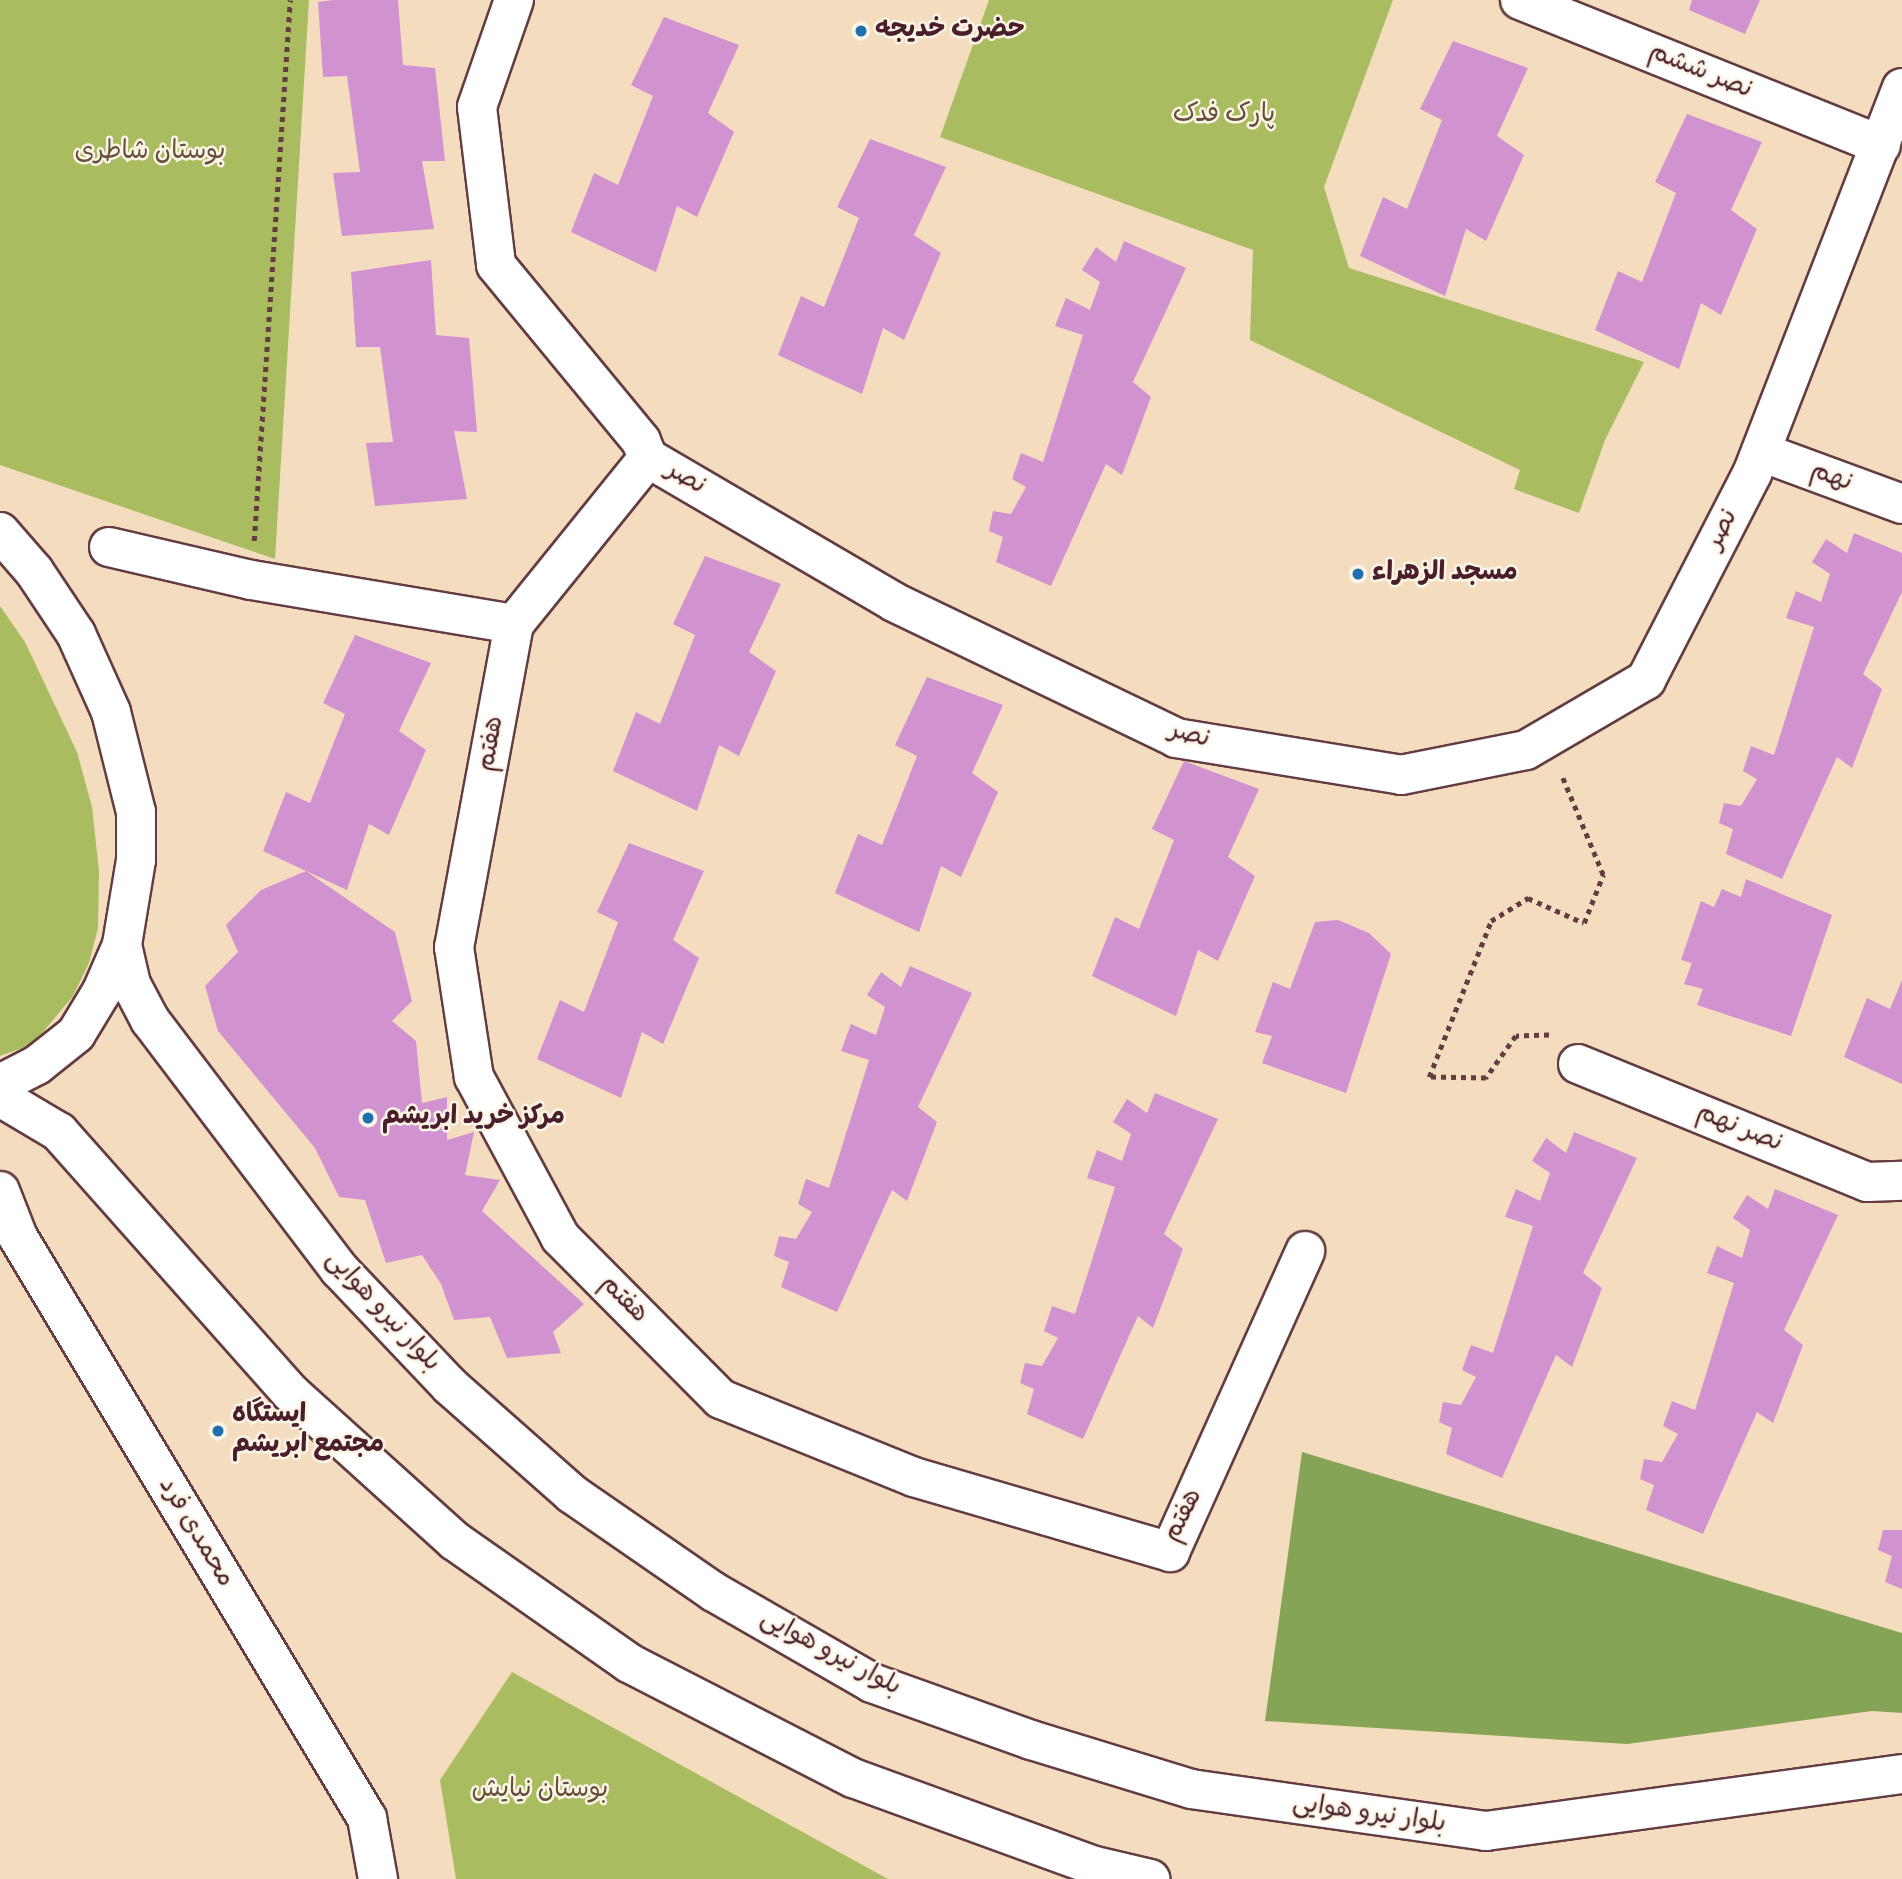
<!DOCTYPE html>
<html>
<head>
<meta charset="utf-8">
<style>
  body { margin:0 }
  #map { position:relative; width:1902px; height:1879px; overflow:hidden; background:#f4ddbf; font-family:Dekko,"Playpen Sans Arabic",sans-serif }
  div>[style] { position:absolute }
  .green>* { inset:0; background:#a9bc60 }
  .forest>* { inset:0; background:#86a456 }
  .building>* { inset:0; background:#d193cf }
  .path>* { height:4.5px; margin-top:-2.25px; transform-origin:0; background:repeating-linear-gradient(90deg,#643c41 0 5px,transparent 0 10px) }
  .roads { filter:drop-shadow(2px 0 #643c41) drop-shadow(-2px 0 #643c41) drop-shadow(0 2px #643c41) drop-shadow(0 -2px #643c41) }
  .minor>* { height:38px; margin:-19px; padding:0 19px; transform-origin:19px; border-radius:19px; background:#fff }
  .major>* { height:38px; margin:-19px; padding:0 19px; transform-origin:19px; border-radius:19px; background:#fff }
  .dots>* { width:19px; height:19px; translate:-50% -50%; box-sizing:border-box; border:4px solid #fcf5e5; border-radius:50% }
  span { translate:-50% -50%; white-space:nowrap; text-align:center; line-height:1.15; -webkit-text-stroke:5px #fcf5e5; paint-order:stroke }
  .poi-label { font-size:26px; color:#4a1f2b; font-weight:700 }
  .left { translate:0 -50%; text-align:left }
  .street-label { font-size:26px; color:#4a1f2b }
  .park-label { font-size:26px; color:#664e3b }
</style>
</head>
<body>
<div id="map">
  <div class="green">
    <i style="clip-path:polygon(0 0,309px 0,275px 559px,0 465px)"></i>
    <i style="clip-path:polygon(989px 0,1393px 0,1324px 187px,1349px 268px,1644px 362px,1605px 440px,1579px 513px,1514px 489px,1520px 470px,1250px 340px,1253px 250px,940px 137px)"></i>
    <i style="clip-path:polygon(0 606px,25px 642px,77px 752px,92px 807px,99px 871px,98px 928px,89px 963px,73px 996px,33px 1044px,0 1056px)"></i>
    <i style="clip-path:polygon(512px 1672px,888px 1879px,456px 1879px,440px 1780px)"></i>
  </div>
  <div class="forest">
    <i style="clip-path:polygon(1302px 1452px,1902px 1633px,1902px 1713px,1872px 1711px,1627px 1744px,1265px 1721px)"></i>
  </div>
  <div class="building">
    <i style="clip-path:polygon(333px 0,398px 0,403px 65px,435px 68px,445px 161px,422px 161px,434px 229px,342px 236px,333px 173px,360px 172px,347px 76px,323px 77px,318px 2px)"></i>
    <i style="clip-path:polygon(1692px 0,1760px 0,1745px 34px,1689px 10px)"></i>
    <i style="clip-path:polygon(664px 17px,739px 45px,708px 113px,734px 132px,697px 217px,677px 206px,656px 272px,571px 232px,594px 173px,618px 185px,653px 96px,631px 85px)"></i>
    <i style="clip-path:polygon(1453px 41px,1528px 68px,1497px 136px,1524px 155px,1486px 241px,1466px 229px,1445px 296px,1360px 256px,1383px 197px,1407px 209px,1442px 120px,1420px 109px)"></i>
    <i style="clip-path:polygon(1687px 114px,1762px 142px,1731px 210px,1757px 229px,1721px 315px,1701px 303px,1679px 369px,1595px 330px,1618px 271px,1642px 282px,1676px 193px,1655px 182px)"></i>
    <i style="clip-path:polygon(870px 139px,946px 167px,914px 235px,941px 253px,904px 340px,883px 328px,862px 394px,778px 355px,801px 296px,824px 307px,859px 218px,837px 207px)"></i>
    <i style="clip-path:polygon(1124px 241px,1186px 268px,1133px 382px,1151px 397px,1122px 475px,1106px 464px,1051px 586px,996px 562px,1003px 537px,989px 531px,993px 511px,1011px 514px,1026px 487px,1012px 479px,1021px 453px,1043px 462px,1083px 335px,1055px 326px,1066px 298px,1090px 310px,1100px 282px,1082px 270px,1096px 247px,1116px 262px)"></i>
    <i style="clip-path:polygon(431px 260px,436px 335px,469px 338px,477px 432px,454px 431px,467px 499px,375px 506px,366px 443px,393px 442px,380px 347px,356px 347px,351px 272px)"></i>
    <i style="clip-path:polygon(1854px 533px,1902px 553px,1902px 592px,1863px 674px,1882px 689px,1852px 768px,1837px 757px,1782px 879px,1726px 854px,1733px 829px,1719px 823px,1724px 803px,1741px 806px,1757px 779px,1743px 771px,1751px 746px,1774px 755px,1814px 627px,1786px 618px,1796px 591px,1821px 602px,1830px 574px,1812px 562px,1826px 539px,1847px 553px)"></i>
    <i style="clip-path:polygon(705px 556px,781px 584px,749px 652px,776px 671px,739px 756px,719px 745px,697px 811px,613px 771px,636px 712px,660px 724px,695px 635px,673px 624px)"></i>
    <i style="clip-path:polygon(355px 635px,431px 663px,399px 731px,426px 750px,389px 835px,369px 824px,347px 890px,306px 871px,395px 932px,412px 1001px,392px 1021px,416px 1041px,422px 1103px,447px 1097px,447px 1140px,474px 1132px,465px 1175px,500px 1180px,482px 1211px,584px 1304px,553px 1332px,561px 1353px,507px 1358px,490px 1317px,454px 1320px,441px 1284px,422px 1255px,386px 1263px,365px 1200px,339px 1197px,315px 1148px,218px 1031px,205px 986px,238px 952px,226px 925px,261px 890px,306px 871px,263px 851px,286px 792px,310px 803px,345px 714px,323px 703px)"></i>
    <i style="clip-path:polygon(927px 677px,1003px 705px,972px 773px,998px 792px,961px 877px,941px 866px,919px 932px,835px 893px,858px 834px,882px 845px,917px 756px,895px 745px)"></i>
    <i style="clip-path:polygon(1184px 761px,1259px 789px,1228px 857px,1255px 876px,1218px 961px,1198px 950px,1176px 1016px,1092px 976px,1115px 917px,1139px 929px,1174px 840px,1152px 829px)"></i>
    <i style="clip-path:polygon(629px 843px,704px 871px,673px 940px,699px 958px,663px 1044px,642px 1032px,621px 1098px,537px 1059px,560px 1000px,584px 1012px,618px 922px,597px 912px)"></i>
    <i style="clip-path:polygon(1746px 879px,1832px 915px,1791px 1036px,1697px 1005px,1703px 989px,1684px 984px,1692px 963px,1681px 960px,1701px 901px,1714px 907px,1722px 889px,1741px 897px)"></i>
    <i style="clip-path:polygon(1338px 920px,1369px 933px,1391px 954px,1346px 1093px,1262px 1063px,1272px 1036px,1255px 1032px,1273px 982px,1290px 989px,1315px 922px)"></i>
    <i style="clip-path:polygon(910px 966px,972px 993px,918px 1107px,937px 1122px,907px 1201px,892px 1190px,837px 1312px,781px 1287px,789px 1262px,774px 1256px,779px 1236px,796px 1239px,812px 1212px,798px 1204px,806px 1179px,829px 1188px,869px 1060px,841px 1051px,851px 1024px,876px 1035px,885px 1007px,867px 995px,881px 972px,901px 987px)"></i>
    <i style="clip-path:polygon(1902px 980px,1902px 1084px,1844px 1057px,1867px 998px,1890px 1009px)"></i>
    <i style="clip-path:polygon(1155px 1093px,1218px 1119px,1164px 1234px,1183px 1249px,1153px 1328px,1138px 1316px,1083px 1439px,1027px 1414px,1034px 1389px,1020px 1383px,1025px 1363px,1042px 1366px,1058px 1338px,1044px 1331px,1052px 1306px,1075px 1314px,1115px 1187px,1087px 1178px,1097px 1150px,1122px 1161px,1131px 1134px,1113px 1122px,1127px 1099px,1147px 1113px)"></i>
    <i style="clip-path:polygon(1574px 1132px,1637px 1158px,1583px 1273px,1602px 1288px,1572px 1367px,1556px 1355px,1502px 1478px,1446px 1454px,1452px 1428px,1439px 1422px,1443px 1402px,1461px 1405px,1476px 1377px,1462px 1370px,1471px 1345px,1493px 1353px,1533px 1226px,1505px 1217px,1516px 1189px,1540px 1201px,1550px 1173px,1532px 1161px,1546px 1138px,1566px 1153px)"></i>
    <i style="clip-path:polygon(1775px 1189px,1838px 1215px,1784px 1330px,1803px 1345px,1773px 1423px,1757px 1412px,1703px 1534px,1646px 1510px,1654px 1485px,1640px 1479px,1644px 1459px,1662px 1462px,1678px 1434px,1663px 1426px,1672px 1401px,1695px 1410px,1734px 1283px,1707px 1273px,1717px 1246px,1742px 1258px,1750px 1230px,1733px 1218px,1747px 1195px,1768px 1209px)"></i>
    <i style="clip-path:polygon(1883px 1530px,1902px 1530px,1902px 1589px,1885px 1582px,1892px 1556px,1878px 1550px)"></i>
  </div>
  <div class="path">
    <i style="left:254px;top:541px;width:542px;rotate:-86.19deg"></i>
    <i style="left:1549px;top:1035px;width:33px;rotate:178deg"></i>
    <i style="left:1516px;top:1036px;width:52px;rotate:125.5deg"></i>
    <i style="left:1486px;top:1078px;width:57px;rotate:-179deg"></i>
    <i style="left:1429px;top:1077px;width:168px;rotate:-68.3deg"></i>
    <i style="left:1491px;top:921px;width:44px;rotate:-31.9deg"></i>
    <i style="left:1528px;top:898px;width:61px;rotate:24.1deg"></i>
    <i style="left:1584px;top:923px;width:52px;rotate:-68.4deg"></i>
    <i style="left:1603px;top:875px;width:109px;rotate:-112.6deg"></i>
  </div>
  <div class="roads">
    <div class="minor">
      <i style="left:514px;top:0;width:113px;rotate:109.1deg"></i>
      <i style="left:477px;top:107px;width:159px;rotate:83.1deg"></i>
      <i style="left:496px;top:265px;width:228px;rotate:50.5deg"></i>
      <i style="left:641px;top:441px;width:18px;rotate:68deg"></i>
      <i style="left:648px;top:458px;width:285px;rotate:30.3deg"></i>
      <i style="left:894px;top:602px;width:313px;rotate:25.7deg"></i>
      <i style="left:1176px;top:738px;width:228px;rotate:9.3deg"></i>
      <i style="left:1401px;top:775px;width:127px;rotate:-11.3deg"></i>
      <i style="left:1526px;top:750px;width:139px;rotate:-30.3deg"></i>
      <i style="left:1646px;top:680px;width:232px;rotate:-62.8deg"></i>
      <i style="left:1752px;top:474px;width:414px;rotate:-68.8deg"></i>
      <i style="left:1520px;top:0;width:389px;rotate:21.9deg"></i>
      <i style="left:1761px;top:452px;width:150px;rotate:20.2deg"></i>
      <i style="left:648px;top:458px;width:213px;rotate:128.9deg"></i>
      <i style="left:514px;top:624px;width:329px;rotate:100.5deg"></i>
      <i style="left:454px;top:947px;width:132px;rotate:81.3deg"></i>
      <i style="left:474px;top:1077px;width:182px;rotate:61.7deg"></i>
      <i style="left:560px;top:1237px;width:228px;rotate:45.2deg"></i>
      <i style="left:721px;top:1399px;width:208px;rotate:22deg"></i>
      <i style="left:914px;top:1477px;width:267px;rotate:16.3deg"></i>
      <i style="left:1170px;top:1552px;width:330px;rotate:-65.8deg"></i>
      <i style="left:109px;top:547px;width:146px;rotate:13.1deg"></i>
      <i style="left:251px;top:580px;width:267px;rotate:9.5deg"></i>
      <i style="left:1578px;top:1064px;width:312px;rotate:22.2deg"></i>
      <i style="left:1867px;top:1182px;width:35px;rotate:-2deg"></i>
      <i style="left:0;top:1191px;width:49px;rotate:68.6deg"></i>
      <i style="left:18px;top:1237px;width:678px;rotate:59.01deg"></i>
      <i style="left:367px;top:1818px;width:62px;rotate:79.8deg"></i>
    </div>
    <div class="major">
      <i style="left:0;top:532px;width:52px;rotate:48.9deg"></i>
      <i style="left:34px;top:571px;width:76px;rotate:56.3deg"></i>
      <i style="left:76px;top:634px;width:85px;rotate:65.8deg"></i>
      <i style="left:111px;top:712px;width:103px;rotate:76deg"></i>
      <i style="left:136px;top:812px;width:48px;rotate:90deg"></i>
      <i style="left:136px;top:860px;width:86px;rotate:99.4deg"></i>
      <i style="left:122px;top:945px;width:50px;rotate:113.5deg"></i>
      <i style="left:102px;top:991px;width:50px;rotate:121.2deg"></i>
      <i style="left:76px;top:1034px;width:50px;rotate:141.5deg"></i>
      <i style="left:37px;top:1065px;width:42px;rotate:152.8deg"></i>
      <i style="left:122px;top:945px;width:40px;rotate:77deg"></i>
      <i style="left:131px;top:984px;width:41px;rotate:62.2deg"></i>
      <i style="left:150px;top:1020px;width:313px;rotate:52.8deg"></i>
      <i style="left:339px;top:1269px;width:161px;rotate:46.5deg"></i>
      <i style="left:450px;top:1386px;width:163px;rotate:41.5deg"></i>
      <i style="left:572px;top:1494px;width:173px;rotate:34.6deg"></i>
      <i style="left:714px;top:1592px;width:182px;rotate:29.9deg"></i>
      <i style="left:872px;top:1683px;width:169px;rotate:19.7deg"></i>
      <i style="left:1031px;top:1740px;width:167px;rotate:17deg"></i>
      <i style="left:1191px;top:1789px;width:298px;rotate:8.1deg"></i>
      <i style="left:1486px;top:1831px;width:420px;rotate:-7.8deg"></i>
      <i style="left:0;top:1097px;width:69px;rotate:30.7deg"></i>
      <i style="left:59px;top:1132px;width:349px;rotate:48.4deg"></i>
      <i style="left:291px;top:1393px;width:221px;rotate:42.1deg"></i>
      <i style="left:455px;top:1541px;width:213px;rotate:35deg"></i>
      <i style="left:629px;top:1663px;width:252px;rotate:27.2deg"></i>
      <i style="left:853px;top:1778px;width:258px;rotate:20deg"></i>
      <i style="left:1095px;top:1866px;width:57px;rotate:13.3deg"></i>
    </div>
  </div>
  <div class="dots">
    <i style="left:861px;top:31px;background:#1f6fb2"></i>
    <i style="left:1358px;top:574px;background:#1f6fb2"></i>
    <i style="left:368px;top:1118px;background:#1f6fb2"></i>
    <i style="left:218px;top:1431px;background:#1f6fb2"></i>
  </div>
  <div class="poi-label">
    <span class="left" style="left:875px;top:31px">حضرت خدیجه</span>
    <span class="left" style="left:1372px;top:574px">مسجد الزهراء</span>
    <span class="left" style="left:382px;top:1118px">مرکز خرید ابریشم</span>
    <span class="left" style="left:232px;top:1431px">ایستگاه<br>مجتمع ابریشم</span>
  </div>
  <div class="street-label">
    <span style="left:1700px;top:72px;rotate:22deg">نصر ششم</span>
    <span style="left:1831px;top:478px;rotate:20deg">نهم</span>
    <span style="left:685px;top:479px;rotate:30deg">نصر</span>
    <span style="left:1723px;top:530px;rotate:-63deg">نصر</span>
    <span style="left:1189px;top:736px;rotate:15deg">نصر</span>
    <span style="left:492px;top:744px;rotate:-80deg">هفتم</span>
    <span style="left:1739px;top:1129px;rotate:22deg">نصر نهم</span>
    <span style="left:623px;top:1300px;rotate:45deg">هفتم</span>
    <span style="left:382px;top:1312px;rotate:47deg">بلوار نیرو هوایی</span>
    <span style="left:1184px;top:1516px;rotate:-63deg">هفتم</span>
    <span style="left:195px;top:1533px;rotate:59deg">محمدی فرد</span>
    <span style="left:830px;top:1654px;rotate:28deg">بلوار نیرو هوایی</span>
    <span style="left:1369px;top:1815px;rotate:8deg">بلوار نیرو هوایی</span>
  </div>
  <div class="park-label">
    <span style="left:1224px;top:116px">پارک فدک</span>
    <span style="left:150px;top:153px">بوستان شاطری</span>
    <span style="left:540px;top:1791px">بوستان نیایش</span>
  </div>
</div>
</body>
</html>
